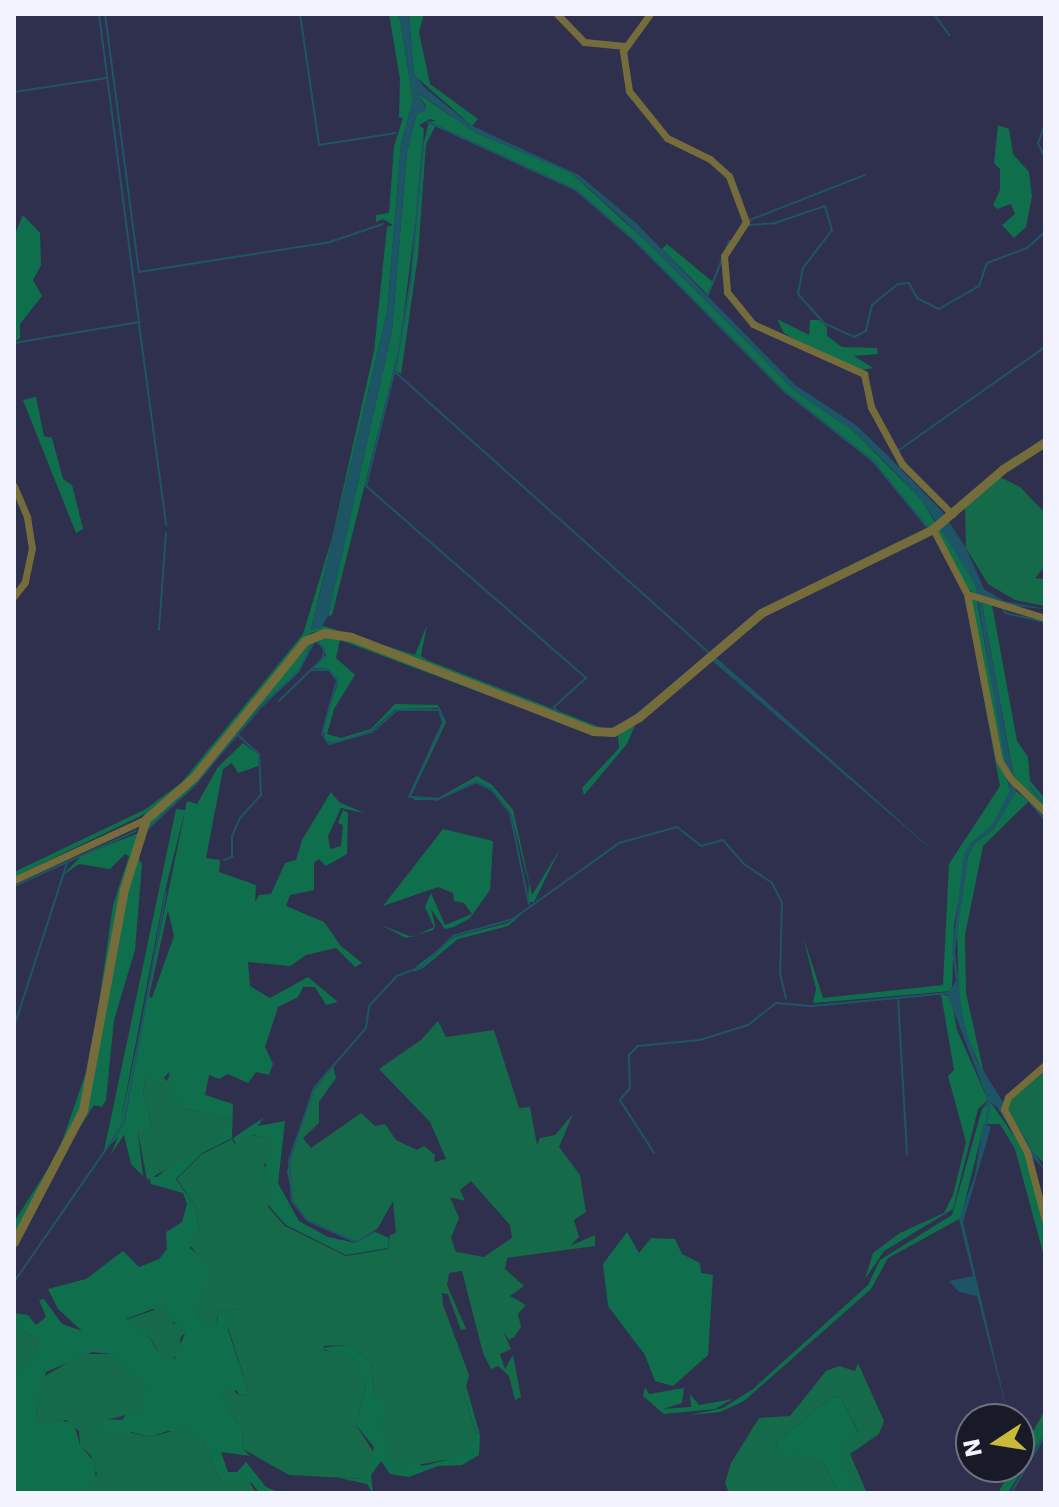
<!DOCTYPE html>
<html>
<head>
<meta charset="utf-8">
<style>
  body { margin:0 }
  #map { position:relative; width:1059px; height:1507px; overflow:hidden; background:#2f304e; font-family:"DejaVu Sans",sans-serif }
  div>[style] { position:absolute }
  .green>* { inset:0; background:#0f6f4c }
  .forest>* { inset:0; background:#156a49 }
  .water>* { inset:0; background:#1e5566 }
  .stream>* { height:2px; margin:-1px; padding:0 1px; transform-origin:1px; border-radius:1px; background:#1e5566 }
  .minor>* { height:7px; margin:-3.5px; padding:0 3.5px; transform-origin:3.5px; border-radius:3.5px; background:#746d3b }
  .tertiary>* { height:9px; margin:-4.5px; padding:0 4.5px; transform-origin:4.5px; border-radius:4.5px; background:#746d3b }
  span { translate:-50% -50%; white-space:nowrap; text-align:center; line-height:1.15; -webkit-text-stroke:8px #191a28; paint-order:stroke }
  .frame { position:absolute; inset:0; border:16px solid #f2f3ff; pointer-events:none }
  .north { position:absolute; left:955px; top:1403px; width:80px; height:80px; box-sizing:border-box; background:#191a28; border:2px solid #70717e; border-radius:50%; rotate:258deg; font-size:22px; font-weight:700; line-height:32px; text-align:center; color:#f2f3ff }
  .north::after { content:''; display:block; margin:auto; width:28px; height:36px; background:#caba39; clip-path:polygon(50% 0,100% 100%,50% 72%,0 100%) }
</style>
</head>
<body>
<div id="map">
  <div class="green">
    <i style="clip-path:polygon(389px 14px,399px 14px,413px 100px,401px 144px,387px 313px,311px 629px,324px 626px,415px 655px,427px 625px,421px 656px,427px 660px,607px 730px,626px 722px,708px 655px,626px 724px,607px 732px,324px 630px,311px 633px,192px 775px,147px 813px,14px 877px,14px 872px,146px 809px,182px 782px,303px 634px,332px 538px,374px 351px,387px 227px,393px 225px,383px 219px,376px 222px,376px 215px,389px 213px,394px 146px,403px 118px,399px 117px,400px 79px)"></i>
    <i style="clip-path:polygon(409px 14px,424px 14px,419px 32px,430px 84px,478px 119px,472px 126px,414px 75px)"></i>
    <i style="clip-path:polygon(418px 93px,449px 115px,571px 173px,661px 255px,796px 392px,852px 430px,922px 500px,936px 524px,929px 529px,873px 460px,784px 390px,643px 248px,577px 190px,436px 125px,426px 144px,418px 255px,401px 374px,396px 371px,411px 280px,424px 142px,429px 122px,436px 121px,430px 119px,419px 125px,424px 129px,417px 208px,400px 345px,332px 615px,328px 616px,392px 331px,407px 151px,417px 114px,426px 106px)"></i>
    <i style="clip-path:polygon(998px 125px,1009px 129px,1013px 154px,1029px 172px,1032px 196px,1026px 227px,1014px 238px,1002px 225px,1015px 214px,1011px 204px,997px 209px,993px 205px,1000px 190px,1000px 169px,994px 163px)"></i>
    <i style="clip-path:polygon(23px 215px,40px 233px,41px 265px,33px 280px,42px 296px,20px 324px,20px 338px,14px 342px,14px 236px)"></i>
    <i style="clip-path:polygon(667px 244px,714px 283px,708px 295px,662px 249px)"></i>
    <i style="clip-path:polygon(777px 319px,809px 335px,810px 320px,819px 320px,827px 327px,827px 336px,842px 347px,877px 348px,878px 354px,854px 356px,873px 368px,861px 370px,818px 353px,784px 333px)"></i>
    <i style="clip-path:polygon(36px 397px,44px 436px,52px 438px,63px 479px,72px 485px,83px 529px,76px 533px,23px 400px)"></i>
    <i style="clip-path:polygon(941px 528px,975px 584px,978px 595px,967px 589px,936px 530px)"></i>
    <i style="clip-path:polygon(971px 598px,977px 601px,1008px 772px,1001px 760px)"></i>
    <i style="clip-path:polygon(982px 603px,992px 605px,1017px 741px,1028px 757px,1030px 781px,1045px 799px,1045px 811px,1014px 778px)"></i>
    <i style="clip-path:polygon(316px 637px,345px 639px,612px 735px,637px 721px,627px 744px,584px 795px,582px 788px,619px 748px,618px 736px,592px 734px,340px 640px,336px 658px,355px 675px,334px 709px,327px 734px,341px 738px,371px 729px,395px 704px,438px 705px,446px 722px,411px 796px,438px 798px,477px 776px,492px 785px,513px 810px,532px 895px,560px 849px,534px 902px,528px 902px,529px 884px,511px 813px,492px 789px,476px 781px,436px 800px,415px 800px,409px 795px,443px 722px,438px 708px,396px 709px,371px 731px,335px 743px,326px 741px,323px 729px,338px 682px,329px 669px,313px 668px,326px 655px)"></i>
    <i style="clip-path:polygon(314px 639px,298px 672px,259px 707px,197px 784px,147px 830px,147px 822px,196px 778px)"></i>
    <i style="clip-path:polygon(975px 651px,1010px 791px,993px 825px,970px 844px,954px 924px,952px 991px,813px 1003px,816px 989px,803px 936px,823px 998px,943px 985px,949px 864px,1000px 786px)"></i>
    <i style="clip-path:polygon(evenodd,243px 743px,259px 755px,258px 766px,238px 773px,232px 763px,223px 769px,206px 858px,220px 860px,219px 872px,256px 885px,255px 902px,259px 895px,271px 894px,285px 863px,296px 860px,302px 840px,331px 792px,339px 802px,364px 813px,341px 808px,328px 836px,330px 849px,341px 846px,343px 825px,338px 823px,343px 810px,348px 813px,347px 854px,326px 866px,319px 859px,314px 863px,314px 890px,290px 895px,286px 906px,324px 922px,341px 946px,362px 963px,355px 967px,336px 948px,306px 955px,290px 966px,248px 962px,250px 986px,270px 998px,308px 977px,338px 1002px,326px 1005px,315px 987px,303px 987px,298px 997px,278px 1007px,265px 1047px,273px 1064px,269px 1075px,256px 1072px,248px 1083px,228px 1074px,219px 1079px,209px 1075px,205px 1095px,233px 1104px,232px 1138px,202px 1153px,176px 1179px,196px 1208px,199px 1231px,190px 1248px,205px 1261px,214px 1278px,197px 1312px,208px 1328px,217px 1321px,219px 1312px,241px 1309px,230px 1318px,228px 1330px,249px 1394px,240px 1396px,236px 1390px,222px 1398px,242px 1429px,243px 1449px,250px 1456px,221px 1452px,228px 1472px,237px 1472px,246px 1462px,266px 1487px,280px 1493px,259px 1493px,252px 1483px,239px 1480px,221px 1481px,202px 1440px,168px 1431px,149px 1437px,132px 1432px,99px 1436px,99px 1426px,106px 1419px,122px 1420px,148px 1388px,111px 1354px,92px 1352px,46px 1372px,36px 1407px,39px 1425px,57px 1419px,74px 1424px,80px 1445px,96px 1464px,95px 1482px,82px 1493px,16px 1493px,14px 1373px,39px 1348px,39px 1341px,14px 1325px,14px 1313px,28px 1315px,36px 1325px,46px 1317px,39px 1300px,44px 1299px,62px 1324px,82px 1331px,58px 1309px,48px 1289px,86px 1279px,123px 1251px,139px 1267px,159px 1259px,167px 1249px,166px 1232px,182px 1222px,187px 1204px,183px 1193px,151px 1184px,149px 1176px,157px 1177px,176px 1160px,217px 1141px,232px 1120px,183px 1108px,181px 1098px,173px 1104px,169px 1072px,154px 1090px,146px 1074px,143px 1094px,152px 1126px,138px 1133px,143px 1176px,131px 1164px,124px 1135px,111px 1154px,118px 1137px,104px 1151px,176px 809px,185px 810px,164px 895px,118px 1136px,187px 801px,197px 804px,218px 767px,243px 743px,168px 910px,174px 936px,152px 998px,149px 996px,168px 910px,243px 743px,158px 1307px,185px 1333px,175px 1359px,157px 1350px,146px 1332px,126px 1319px,158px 1307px)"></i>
    <i style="clip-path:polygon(1016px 791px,1029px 801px,983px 846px,965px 935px,966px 993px,985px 1078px,965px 1031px,959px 997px,957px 931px,968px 856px,974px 844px,994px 829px)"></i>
    <i style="clip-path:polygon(443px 829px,493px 841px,490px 890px,470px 918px,454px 927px,445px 929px,431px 909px,435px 926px,433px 930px,406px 938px,381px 925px,412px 937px,434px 927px,425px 907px,431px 893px,445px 925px,472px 914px,464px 903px,454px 901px,453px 893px,438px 887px,383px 906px)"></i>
    <i style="clip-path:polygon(139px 833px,78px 1116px,14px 1239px,14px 1222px,58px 1153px,91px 1058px,113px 905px,129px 856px,125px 854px,110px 869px,79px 864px,63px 875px,82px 855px)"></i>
    <i style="clip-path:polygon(138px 858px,142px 864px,135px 950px,114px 1020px,106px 1100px,102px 1107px,94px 1105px,73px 1138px,126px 888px)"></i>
    <i style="clip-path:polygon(533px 904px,508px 926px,458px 939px,423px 968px,415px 971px,411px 971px,454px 937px,508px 923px)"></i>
    <i style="clip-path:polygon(941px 994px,951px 997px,957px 1030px,988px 1100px,978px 1109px,953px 1209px,884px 1251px,865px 1279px,873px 1253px,900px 1233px,944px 1213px,953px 1195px,966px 1142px,948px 1076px,954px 1070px)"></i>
    <i style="clip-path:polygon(991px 1103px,1026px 1153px,1045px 1225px,1045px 1260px,1015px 1149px,1000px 1124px,984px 1124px,961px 1218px,888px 1258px,871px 1289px,744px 1401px,720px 1412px,690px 1415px,723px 1408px,753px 1389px,868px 1285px,880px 1260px,952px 1215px,982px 1109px)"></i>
    <i style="clip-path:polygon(263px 1118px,258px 1126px,285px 1121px,278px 1183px,299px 1221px,328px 1237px,356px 1243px,375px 1232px,389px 1238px,388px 1248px,346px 1255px,286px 1225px,269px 1206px,269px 1190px,264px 1185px,268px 1139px,253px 1135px,236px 1144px,233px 1138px)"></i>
    <i style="clip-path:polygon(627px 1232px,639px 1253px,651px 1238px,675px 1239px,682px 1254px,700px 1263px,701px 1273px,713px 1275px,708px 1355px,673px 1386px,655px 1381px,645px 1355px,608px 1306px,603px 1264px)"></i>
    <i style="clip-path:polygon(349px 1345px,371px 1363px,374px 1398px,386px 1401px,383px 1437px,422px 1466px,447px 1460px,477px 1434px,464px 1395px,466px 1386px,480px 1435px,479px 1455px,462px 1465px,438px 1466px,409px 1477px,390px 1474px,381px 1461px,371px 1475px,373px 1493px,367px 1484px,339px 1478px,366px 1479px,374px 1447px,356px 1425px,366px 1385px,354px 1360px,320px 1348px)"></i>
    <i style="clip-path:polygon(645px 1387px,649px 1394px,684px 1388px,682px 1403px,663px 1409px,691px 1407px,690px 1394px,699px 1405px,733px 1399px,715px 1409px,664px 1414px,643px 1396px)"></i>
    <i style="clip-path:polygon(833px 1396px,841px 1398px,859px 1434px,849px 1442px,855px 1493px,838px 1493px,824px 1463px,802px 1457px,781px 1461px,778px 1455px,776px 1442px)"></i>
    <i style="clip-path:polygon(1045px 1410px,1045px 1433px,1008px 1493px,998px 1493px,1013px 1467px,1019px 1467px,1019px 1456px)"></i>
  </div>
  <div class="forest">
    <i style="clip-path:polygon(998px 476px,1020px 487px,1045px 513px,1045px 566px,1035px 578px,1045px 579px,1045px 606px,1015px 600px,988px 584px,966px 548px,965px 505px)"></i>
    <i style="clip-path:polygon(evenodd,438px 1021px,446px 1037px,494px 1030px,519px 1108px,530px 1107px,537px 1145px,540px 1138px,555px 1135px,573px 1114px,559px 1147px,580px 1175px,586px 1212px,574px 1220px,579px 1237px,570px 1246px,595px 1235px,595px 1246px,507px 1258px,505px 1269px,524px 1286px,510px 1296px,526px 1305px,518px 1314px,521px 1327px,514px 1337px,509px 1340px,503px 1331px,511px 1349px,500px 1354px,505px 1369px,513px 1355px,521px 1397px,515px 1400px,509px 1376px,498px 1366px,491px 1369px,483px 1353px,462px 1271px,449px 1273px,447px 1285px,466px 1329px,461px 1330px,448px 1294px,442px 1293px,443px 1305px,469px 1375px,464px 1395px,477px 1435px,463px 1457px,393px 1469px,380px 1427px,385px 1401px,374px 1398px,371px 1363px,349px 1345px,324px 1346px,323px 1350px,352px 1356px,363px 1374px,366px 1385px,356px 1425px,374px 1453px,367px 1479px,289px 1475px,243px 1449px,242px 1429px,222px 1398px,228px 1386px,240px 1396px,249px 1394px,226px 1321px,240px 1309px,219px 1312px,215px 1326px,207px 1328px,197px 1312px,196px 1304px,213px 1277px,188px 1242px,199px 1230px,196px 1208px,177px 1179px,202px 1154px,232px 1139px,235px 1144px,252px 1135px,269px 1139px,275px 1149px,264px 1165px,268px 1174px,264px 1185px,273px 1192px,268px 1207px,285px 1226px,346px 1256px,388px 1249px,390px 1235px,396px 1233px,393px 1201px,378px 1228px,356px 1242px,308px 1220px,293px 1201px,287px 1171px,312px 1093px,333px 1065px,336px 1078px,319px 1102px,319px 1123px,303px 1138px,311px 1148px,361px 1113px,375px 1126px,385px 1124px,396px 1140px,417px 1150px,424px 1146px,435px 1155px,434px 1162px,446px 1159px,430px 1122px,379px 1069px,421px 1040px,438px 1021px,471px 1181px,510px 1225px,512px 1238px,484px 1257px,456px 1252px,451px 1238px,459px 1218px,450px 1197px,465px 1201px,460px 1190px,471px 1181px)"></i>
    <i style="clip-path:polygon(1045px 1067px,1045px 1164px,1028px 1148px,1007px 1106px,1010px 1097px)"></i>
    <i style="clip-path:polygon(172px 1069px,173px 1104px,181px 1097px,183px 1108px,233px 1120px,217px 1141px,147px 1180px,138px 1132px,152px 1126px,143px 1094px,146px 1074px,150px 1071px,155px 1089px,160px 1075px,167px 1081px)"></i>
    <i style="clip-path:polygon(154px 1302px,162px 1302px,174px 1324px,178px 1322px,185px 1333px,180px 1338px,182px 1351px,167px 1364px,146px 1332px,125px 1320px,154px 1310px)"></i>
    <i style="clip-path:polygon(14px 1325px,39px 1341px,39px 1348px,14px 1373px)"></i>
    <i style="clip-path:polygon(82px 1354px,111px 1354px,148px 1387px,142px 1411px,106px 1420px,99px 1426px,99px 1436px,121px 1430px,149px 1437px,185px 1428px,202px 1440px,221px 1481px,247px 1478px,256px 1493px,82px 1493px,97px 1474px,91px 1456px,80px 1445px,79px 1431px,66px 1420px,39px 1425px,36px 1407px,40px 1379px)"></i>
    <i style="clip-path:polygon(858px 1363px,884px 1421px,879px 1434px,850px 1454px,867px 1493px,855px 1493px,846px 1471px,840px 1447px,859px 1433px,841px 1398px,833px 1396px,776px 1442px,781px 1461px,798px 1453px,824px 1463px,838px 1493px,729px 1493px,725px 1483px,731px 1463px,759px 1418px,790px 1416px,826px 1371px,839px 1366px,855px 1371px)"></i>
  </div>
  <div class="water">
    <i style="clip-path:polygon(399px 14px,409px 14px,414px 74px,425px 88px,472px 126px,579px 175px,636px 223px,795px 385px,856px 425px,888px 456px,942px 511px,966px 548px,984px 589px,1004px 601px,1045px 609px,982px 603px,1016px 791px,994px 829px,974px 844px,968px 856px,955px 951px,963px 1021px,976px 1059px,1045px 1170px,1020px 1145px,997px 1107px,991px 1103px,982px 1109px,988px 1100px,947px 994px,956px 981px,952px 951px,964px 853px,970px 844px,993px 825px,1010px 791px,975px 584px,922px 500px,889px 466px,852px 430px,796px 392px,622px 218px,571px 173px,475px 133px,419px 93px,427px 111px,417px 114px,407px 151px,392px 331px,328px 616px,321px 628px,311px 630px,387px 313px,401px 144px,413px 100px)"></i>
    <i style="clip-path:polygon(713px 655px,752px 689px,946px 862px,709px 658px)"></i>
    <i style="clip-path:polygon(983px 1124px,991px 1127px,963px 1222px,1009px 1419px,977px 1296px,959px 1292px,949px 1281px,973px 1276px,959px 1219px,975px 1175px)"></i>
  </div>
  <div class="stream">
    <i style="left:105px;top:14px;width:260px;rotate:82.5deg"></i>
    <i style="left:139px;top:272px;width:193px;rotate:-8.9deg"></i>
    <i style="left:330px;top:242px;width:56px;rotate:-18.8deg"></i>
    <i style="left:300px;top:14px;width:132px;rotate:81.7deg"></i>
    <i style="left:319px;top:145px;width:78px;rotate:-8.9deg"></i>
    <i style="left:934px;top:14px;width:26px;rotate:54deg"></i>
    <i style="left:14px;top:92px;width:94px;rotate:-8.6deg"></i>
    <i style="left:428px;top:122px;width:163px;rotate:24.7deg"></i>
    <i style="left:576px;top:190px;width:77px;rotate:40.8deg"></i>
    <i style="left:634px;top:240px;width:213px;rotate:45.2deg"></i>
    <i style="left:784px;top:391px;width:113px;rotate:38.2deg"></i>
    <i style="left:873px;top:461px;width:85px;rotate:50.7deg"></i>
    <i style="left:1045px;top:124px;width:20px;rotate:110deg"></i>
    <i style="left:1038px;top:143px;width:17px;rotate:65deg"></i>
    <i style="left:423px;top:140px;width:141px;rotate:94.9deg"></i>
    <i style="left:411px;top:280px;width:93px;rotate:99.9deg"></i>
    <i style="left:395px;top:372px;width:423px;rotate:41.8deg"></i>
    <i style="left:750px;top:220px;width:123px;rotate:-21.4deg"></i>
    <i style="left:749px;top:225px;width:26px;rotate:-4deg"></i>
    <i style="left:775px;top:223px;width:53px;rotate:-18.8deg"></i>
    <i style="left:825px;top:206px;width:25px;rotate:74deg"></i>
    <i style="left:832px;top:230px;width:48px;rotate:127.3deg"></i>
    <i style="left:803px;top:268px;width:26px;rotate:101deg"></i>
    <i style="left:798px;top:294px;width:39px;rotate:48deg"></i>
    <i style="left:824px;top:323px;width:33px;rotate:25deg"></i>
    <i style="left:854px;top:337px;width:13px;rotate:-27deg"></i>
    <i style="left:866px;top:331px;width:27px;rotate:-77deg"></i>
    <i style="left:872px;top:305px;width:33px;rotate:-39deg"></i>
    <i style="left:898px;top:284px;width:11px;rotate:-5deg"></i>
    <i style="left:909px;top:283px;width:17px;rotate:62deg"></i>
    <i style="left:917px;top:298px;width:25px;rotate:27deg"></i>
    <i style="left:939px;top:309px;width:46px;rotate:-29.9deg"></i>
    <i style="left:979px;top:286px;width:24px;rotate:-71deg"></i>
    <i style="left:987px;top:263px;width:43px;rotate:-20.6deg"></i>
    <i style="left:1027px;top:248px;width:24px;rotate:-42deg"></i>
    <i style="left:708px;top:295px;width:58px;rotate:-68.7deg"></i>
    <i style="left:139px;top:324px;width:203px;rotate:82.3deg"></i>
    <i style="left:14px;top:343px;width:127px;rotate:-9.5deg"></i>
    <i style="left:139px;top:322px;width:311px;rotate:-97.4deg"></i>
    <i style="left:394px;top:373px;width:116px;rotate:103.9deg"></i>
    <i style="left:366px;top:486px;width:292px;rotate:41.1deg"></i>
    <i style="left:586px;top:678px;width:43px;rotate:137.8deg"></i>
    <i style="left:554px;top:707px;width:5px;rotate:53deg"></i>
    <i style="left:899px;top:450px;width:179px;rotate:-35.2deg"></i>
    <i style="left:1003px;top:608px;width:5px;rotate:68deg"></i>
    <i style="left:1005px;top:613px;width:41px;rotate:12.7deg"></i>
    <i style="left:159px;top:630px;width:98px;rotate:-85.9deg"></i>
    <i style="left:311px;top:670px;width:18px"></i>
    <i style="left:329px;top:670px;width:13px;rotate:51deg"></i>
    <i style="left:337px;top:680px;width:56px;rotate:105.5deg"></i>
    <i style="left:322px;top:734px;width:12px;rotate:55deg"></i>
    <i style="left:329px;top:744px;width:45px;rotate:-15.6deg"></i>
    <i style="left:372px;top:732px;width:33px;rotate:-41deg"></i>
    <i style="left:397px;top:710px;width:42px"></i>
    <i style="left:439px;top:710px;width:13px;rotate:72deg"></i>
    <i style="left:443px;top:722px;width:82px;rotate:114.4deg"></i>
    <i style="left:409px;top:797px;width:27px;rotate:6deg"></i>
    <i style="left:436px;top:800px;width:44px;rotate:-24.2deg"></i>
    <i style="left:476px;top:782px;width:18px;rotate:27deg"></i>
    <i style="left:492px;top:790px;width:29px;rotate:52deg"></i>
    <i style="left:510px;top:813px;width:93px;rotate:78.2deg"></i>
    <i style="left:279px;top:701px;width:60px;rotate:-44.3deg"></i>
    <i style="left:322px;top:659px;width:10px;rotate:-73deg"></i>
    <i style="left:325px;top:649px;width:11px;rotate:-139deg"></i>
    <i style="left:1030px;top:787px;width:23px;rotate:50deg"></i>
    <i style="left:190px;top:790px;width:108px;rotate:-49.5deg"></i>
    <i style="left:260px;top:708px;width:52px;rotate:-43.5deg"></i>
    <i style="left:298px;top:672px;width:36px;rotate:-62deg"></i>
    <i style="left:1030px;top:802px;width:23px;rotate:50deg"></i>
    <i style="left:146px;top:831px;width:46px;rotate:-44.1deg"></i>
    <i style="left:224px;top:860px;width:9px;rotate:-21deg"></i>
    <i style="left:232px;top:857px;width:21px;rotate:-90deg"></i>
    <i style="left:232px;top:836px;width:20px;rotate:-66deg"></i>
    <i style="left:240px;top:818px;width:31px;rotate:-48deg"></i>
    <i style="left:261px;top:795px;width:41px;rotate:-92.8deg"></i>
    <i style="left:259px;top:754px;width:28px;rotate:-138deg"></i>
    <i style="left:14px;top:886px;width:134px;rotate:-24.3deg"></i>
    <i style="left:898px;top:998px;width:157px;rotate:86.7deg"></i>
    <i style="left:14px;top:1027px;width:172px;rotate:-72.1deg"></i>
    <i style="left:986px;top:1125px;width:23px;rotate:-80deg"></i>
    <i style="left:654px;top:1153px;width:63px;rotate:-122.7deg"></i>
    <i style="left:620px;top:1100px;width:16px;rotate:-50deg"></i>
    <i style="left:630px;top:1088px;width:33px;rotate:-92deg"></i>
    <i style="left:629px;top:1055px;width:13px;rotate:-45deg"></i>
    <i style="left:638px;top:1046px;width:62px;rotate:-5.5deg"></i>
    <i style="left:700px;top:1040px;width:50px;rotate:-17.4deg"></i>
    <i style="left:748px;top:1025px;width:36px;rotate:-38deg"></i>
    <i style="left:776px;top:1003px;width:36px;rotate:5deg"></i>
    <i style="left:812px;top:1006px;width:138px;rotate:-5.4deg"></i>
    <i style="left:374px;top:1232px;width:21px;rotate:151deg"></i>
    <i style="left:356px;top:1242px;width:52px;rotate:-156.4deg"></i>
    <i style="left:308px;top:1221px;width:26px;rotate:-129deg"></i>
    <i style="left:292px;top:1201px;width:40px;rotate:-94.3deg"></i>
    <i style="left:289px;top:1161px;width:77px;rotate:-71.1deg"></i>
    <i style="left:314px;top:1088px;width:79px;rotate:-49.1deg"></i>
    <i style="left:366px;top:1028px;width:22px;rotate:-82deg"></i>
    <i style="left:369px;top:1006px;width:41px;rotate:-47deg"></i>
    <i style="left:397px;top:976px;width:26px;rotate:-21deg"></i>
    <i style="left:421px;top:967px;width:45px;rotate:-44.1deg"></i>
    <i style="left:453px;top:936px;width:62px;rotate:-15.8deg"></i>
    <i style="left:513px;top:919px;width:130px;rotate:-35.6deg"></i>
    <i style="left:619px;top:843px;width:60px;rotate:-15.4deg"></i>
    <i style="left:677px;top:827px;width:31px;rotate:38deg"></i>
    <i style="left:701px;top:846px;width:23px;rotate:-15deg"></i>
    <i style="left:723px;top:840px;width:32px;rotate:49deg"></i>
    <i style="left:744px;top:864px;width:34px;rotate:34deg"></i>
    <i style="left:772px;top:883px;width:22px;rotate:63deg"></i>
    <i style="left:782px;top:903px;width:70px;rotate:91.6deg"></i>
    <i style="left:780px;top:973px;width:26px;rotate:77deg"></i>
    <i style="left:14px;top:1282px;width:193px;rotate:-55.3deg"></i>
    <i style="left:124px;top:1123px;width:235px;rotate:-79.7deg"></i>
    <i style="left:1011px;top:1493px;width:67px;rotate:-59.6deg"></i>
  </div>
  <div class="minor">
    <i style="left:557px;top:14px;width:39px;rotate:46deg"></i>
    <i style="left:584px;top:42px;width:41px;rotate:5.6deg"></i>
    <i style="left:650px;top:14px;width:46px;rotate:126.1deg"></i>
    <i style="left:623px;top:51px;width:40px;rotate:81.5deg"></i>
    <i style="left:629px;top:91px;width:60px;rotate:51deg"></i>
    <i style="left:667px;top:138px;width:48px;rotate:26deg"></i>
    <i style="left:710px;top:159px;width:25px;rotate:42deg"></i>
    <i style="left:729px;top:176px;width:49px;rotate:69.7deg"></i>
    <i style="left:746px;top:222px;width:40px;rotate:122.9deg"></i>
    <i style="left:724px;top:256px;width:36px;rotate:85deg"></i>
    <i style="left:727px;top:292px;width:41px;rotate:50.9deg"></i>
    <i style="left:753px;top:324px;width:122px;rotate:24.2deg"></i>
    <i style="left:864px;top:374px;width:34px;rotate:78deg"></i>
    <i style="left:871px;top:407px;width:65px;rotate:61.5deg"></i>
    <i style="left:902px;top:464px;width:71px;rotate:45deg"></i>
    <i style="left:14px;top:486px;width:34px;rotate:67deg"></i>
    <i style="left:27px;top:517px;width:31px;rotate:81deg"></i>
    <i style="left:32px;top:548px;width:35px;rotate:102deg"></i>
    <i style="left:25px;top:582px;width:18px;rotate:128deg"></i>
    <i style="left:933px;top:529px;width:73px;rotate:62.4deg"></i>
    <i style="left:967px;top:594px;width:82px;rotate:17.1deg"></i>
    <i style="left:967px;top:594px;width:169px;rotate:79.1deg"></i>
    <i style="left:999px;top:760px;width:22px;rotate:58deg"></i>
    <i style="left:1011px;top:779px;width:47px;rotate:44.1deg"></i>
    <i style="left:14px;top:880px;width:145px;rotate:-24.8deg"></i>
    <i style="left:1045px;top:1065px;width:49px;rotate:139.1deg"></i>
    <i style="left:1008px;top:1097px;width:13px;rotate:108deg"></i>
    <i style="left:1004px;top:1109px;width:49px;rotate:61.9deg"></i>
    <i style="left:1027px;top:1152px;width:70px;rotate:75.2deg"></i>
  </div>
  <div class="tertiary">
    <i style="left:14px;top:1242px;width:149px;rotate:-62.4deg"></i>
    <i style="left:83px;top:1110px;width:225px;rotate:-79.5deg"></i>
    <i style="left:124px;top:889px;width:73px;rotate:-72.6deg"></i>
    <i style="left:146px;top:819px;width:64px;rotate:-41.2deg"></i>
    <i style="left:194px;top:777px;width:176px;rotate:-50.8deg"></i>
    <i style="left:305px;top:641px;width:21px;rotate:-23deg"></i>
    <i style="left:324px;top:633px;width:27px;rotate:8deg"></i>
    <i style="left:351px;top:637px;width:260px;rotate:21.2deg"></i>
    <i style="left:593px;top:731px;width:20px;rotate:3deg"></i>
    <i style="left:613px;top:732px;width:30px;rotate:-30deg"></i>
    <i style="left:639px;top:717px;width:160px;rotate:-40.4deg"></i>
    <i style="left:761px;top:613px;width:191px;rotate:-26deg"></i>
    <i style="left:933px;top:529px;width:92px;rotate:-40.6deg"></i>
    <i style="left:1003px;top:469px;width:50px;rotate:-32.7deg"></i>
  </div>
  <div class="frame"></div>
  <div class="north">N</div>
</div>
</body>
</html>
